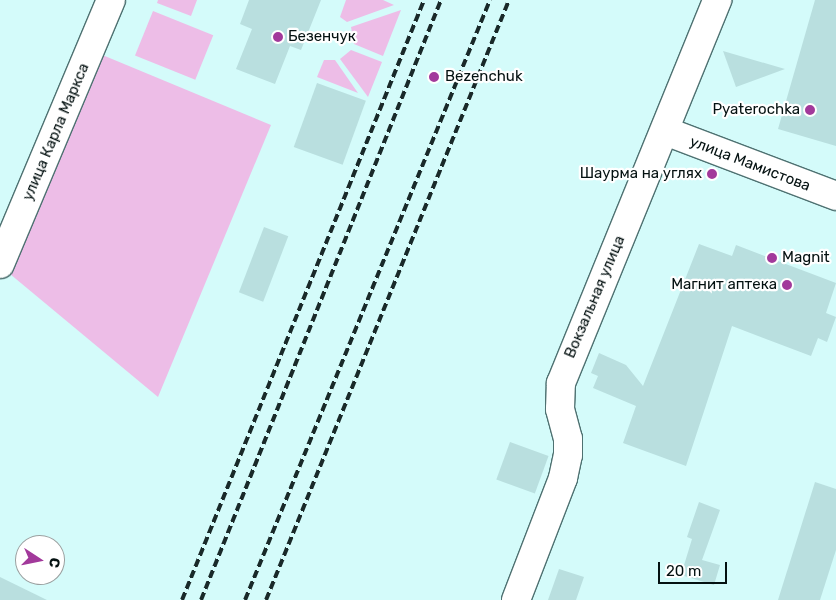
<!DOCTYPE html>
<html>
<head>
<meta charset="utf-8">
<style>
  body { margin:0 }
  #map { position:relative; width:836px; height:600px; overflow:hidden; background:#d4fbfa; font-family:Rubik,sans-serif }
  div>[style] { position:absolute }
  .green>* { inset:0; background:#edbde7; transform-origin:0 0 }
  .building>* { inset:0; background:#b9dfdf; transform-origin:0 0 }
  .roads { filter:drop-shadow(1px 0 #4e7171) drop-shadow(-1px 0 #4e7171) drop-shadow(0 1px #4e7171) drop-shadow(0 -1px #4e7171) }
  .minor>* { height:28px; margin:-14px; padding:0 14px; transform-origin:14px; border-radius:14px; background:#fff }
  .rail>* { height:4px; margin-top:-2px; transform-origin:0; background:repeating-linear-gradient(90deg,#192929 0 8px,transparent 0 12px) }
  .dots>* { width:14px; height:14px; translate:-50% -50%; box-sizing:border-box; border:2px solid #fff; border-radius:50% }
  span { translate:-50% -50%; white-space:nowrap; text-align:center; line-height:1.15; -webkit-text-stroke:4.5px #fff; paint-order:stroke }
  .poi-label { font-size:15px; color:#041111 }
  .left { translate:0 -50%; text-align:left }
  .right { translate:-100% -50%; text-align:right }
  .street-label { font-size:15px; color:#041111 }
  .north { position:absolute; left:15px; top:535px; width:50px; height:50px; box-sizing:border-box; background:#fff; border:1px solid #9ba0a0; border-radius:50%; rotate:101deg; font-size:14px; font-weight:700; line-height:20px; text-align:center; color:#041111 }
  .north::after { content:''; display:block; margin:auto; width:18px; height:22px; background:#a2399b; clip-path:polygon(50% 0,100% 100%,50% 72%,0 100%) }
  .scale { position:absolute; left:658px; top:562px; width:69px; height:22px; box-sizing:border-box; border:2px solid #041111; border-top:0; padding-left:6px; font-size:15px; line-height:18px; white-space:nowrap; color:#041111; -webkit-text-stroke:4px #fff; paint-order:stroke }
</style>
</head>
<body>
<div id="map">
  <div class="green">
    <i style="clip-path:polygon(158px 0,197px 0,191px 16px,157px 3px)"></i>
    <i style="clip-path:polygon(346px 0,383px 0,394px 5px,347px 22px,340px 17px)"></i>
    <i style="clip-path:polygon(401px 10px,383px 56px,354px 44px,351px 27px)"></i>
    <i style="left:153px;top:11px;width:65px;height:48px;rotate:22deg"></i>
    <i style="clip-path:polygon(351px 50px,382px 62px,368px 97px,340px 59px)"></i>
    <i style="clip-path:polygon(100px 54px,271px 125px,158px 397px,10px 274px)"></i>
    <i style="clip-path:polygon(324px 60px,335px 60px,358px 93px,317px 77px)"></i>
  </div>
  <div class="building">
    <i style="clip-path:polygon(249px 0,321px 0,301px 50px,290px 46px,275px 84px,236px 69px,252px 29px,240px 24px)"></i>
    <i style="clip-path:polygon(815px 0,836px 0,836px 146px,778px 129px)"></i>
    <i style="clip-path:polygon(723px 51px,785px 69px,736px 87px)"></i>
    <i style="left:317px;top:83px;width:52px;height:68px;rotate:20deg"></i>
    <i style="left:264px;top:227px;width:26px;height:70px;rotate:21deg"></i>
    <i style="clip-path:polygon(699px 244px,732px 256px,736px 245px,836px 283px,826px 313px,836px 317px,827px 342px,818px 338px,811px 356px,732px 326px,686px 466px,623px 443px,636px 406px,593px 388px,598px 376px,591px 373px,599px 353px,626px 365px,643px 386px)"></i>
    <i style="left:510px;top:442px;width:41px;height:40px;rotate:20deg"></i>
    <i style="clip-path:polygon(815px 482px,836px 489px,836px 550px,820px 600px,778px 600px)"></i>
    <i style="clip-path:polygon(699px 502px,720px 510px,702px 560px,720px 565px,714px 585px,681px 575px,692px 539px,687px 537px)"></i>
    <i style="clip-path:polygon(559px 569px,584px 577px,576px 600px,548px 600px)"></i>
    <i style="clip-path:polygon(0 577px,47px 600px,0 600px)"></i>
  </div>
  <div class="roads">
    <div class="minor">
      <i style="left:665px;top:131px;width:183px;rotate:20.8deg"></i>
      <i style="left:0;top:264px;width:286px;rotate:-67.2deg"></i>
      <i style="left:516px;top:600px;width:131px;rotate:-68.9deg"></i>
      <i style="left:563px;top:478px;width:24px;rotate:-78deg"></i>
      <i style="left:568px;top:455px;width:16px;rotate:-90deg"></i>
      <i style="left:568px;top:439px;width:31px;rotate:-105deg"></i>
      <i style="left:560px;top:409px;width:26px;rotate:-88deg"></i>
      <i style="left:561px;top:383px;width:414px;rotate:-67.8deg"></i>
    </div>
  </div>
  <div class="rail">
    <i style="left:182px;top:600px;width:647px;rotate:-68.03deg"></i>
    <i style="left:201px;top:600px;width:646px;rotate:-68.2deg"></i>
    <i style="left:245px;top:600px;width:648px;rotate:-67.79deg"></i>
    <i style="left:266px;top:600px;width:647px;rotate:-67.95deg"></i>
  </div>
  <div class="dots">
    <i style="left:278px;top:37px;background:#a2399b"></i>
    <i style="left:434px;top:77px;background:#a2399b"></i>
    <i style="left:810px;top:110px;background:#a2399b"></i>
    <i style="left:712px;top:174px;background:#a2399b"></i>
    <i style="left:772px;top:258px;background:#a2399b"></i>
    <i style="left:787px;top:285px;background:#a2399b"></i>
  </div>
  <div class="poi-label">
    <span class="left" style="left:288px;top:37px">Безенчук</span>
    <span class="left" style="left:445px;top:77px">Bezenchuk</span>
    <span class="right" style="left:800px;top:110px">Pyaterochka</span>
    <span class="right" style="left:702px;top:174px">Шаурма на углях</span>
    <span class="left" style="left:782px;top:258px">Magnit</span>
    <span class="right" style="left:777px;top:285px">Магнит аптека</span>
  </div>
  <div class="street-label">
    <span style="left:56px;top:132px;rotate:-67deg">улица Карла Маркса</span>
    <span style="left:750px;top:164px;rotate:21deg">улица Мамистова</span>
    <span style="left:595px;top:297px;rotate:-67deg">Вокзальная улица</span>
  </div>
  <div class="north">С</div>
  <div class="scale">20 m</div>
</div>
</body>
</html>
